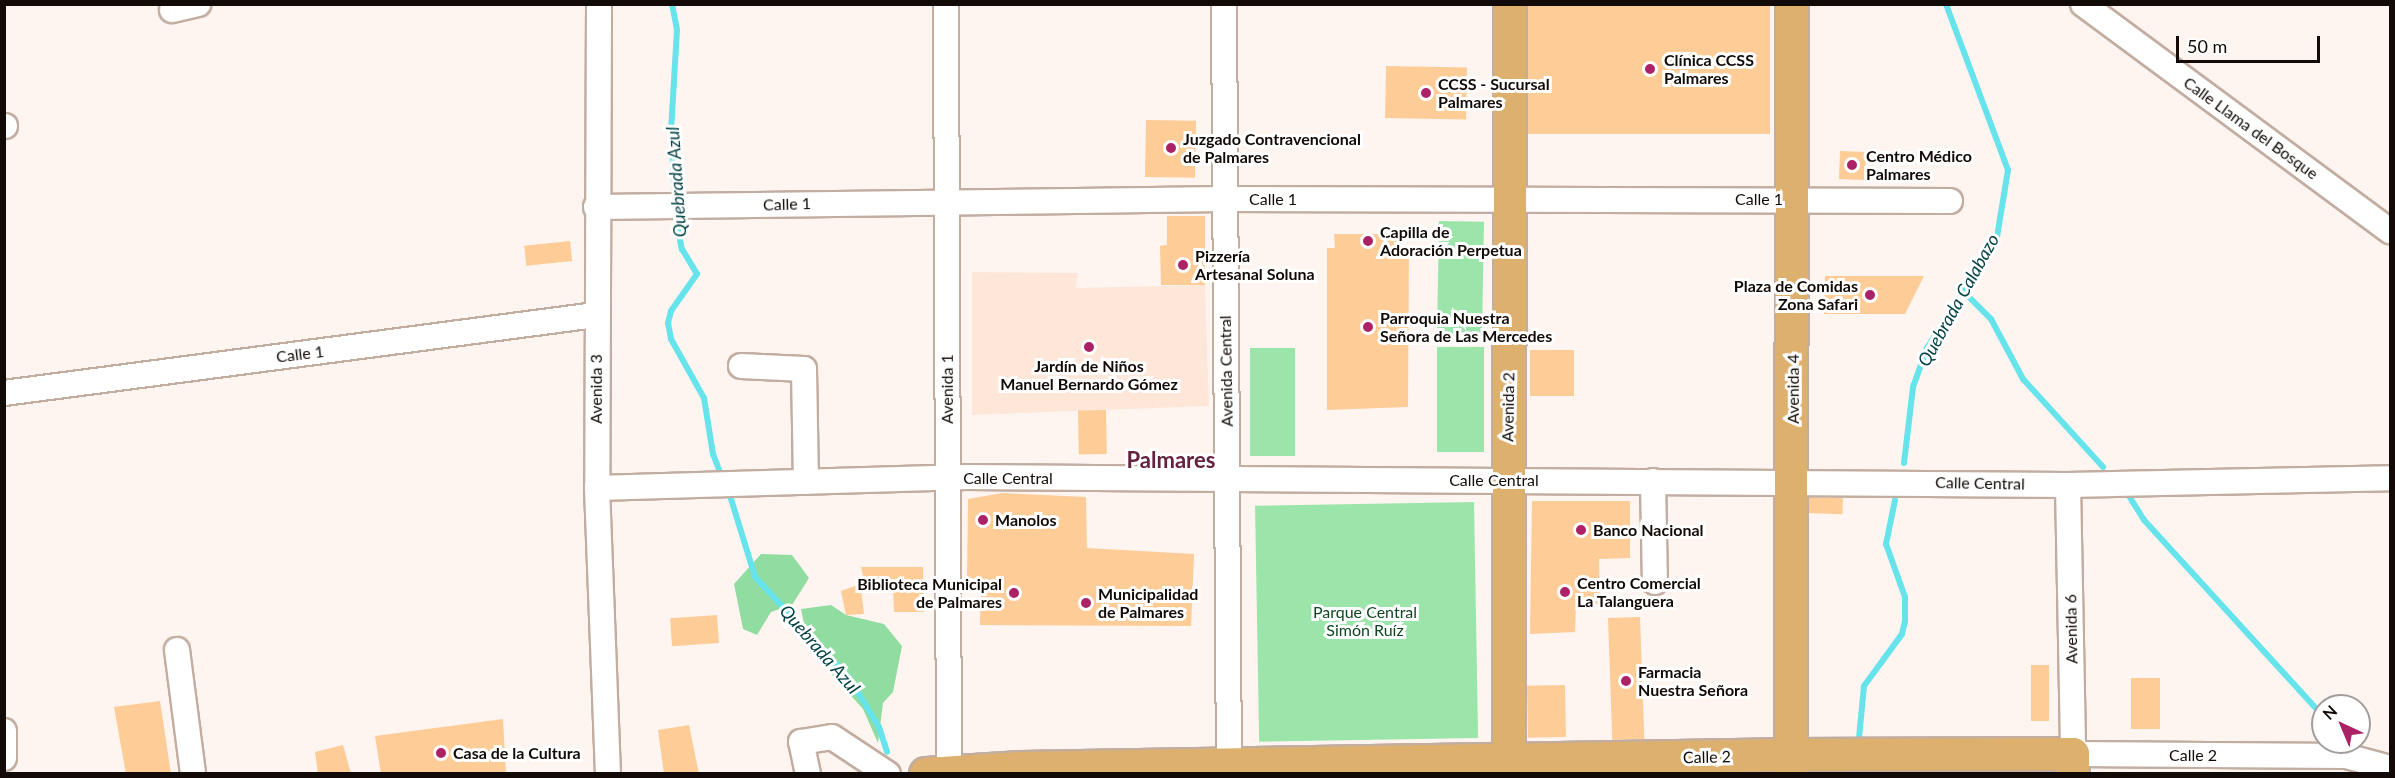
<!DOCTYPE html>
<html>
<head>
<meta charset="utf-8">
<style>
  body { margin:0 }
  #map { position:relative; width:2395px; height:778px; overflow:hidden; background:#fef5f0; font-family:Lato,sans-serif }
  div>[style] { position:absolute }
  .built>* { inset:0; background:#fee7d9 }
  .green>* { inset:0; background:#9be5aa; transform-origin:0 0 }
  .forest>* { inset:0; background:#91dca0 }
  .stream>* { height:6px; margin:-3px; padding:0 3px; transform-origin:3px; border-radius:3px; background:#66e3eb }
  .building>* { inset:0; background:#fecc97; transform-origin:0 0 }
  .roads { filter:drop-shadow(2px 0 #c2ada1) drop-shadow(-2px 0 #c2ada1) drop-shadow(0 2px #c2ada1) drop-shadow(0 -2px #c2ada1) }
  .minor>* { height:24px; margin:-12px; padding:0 12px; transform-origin:12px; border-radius:12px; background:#fff }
  .major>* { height:32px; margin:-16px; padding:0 16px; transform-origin:16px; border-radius:16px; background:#ddb06d }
  .dots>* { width:16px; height:16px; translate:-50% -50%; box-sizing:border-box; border:3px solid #fff; border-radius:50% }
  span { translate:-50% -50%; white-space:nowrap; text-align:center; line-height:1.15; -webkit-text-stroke:6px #fff; paint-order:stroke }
  .poi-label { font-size:16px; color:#110a06; font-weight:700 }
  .left { translate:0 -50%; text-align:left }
  .right { translate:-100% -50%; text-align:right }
  .street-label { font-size:16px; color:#110a06 }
  .park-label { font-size:16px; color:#104621 }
  .water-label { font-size:18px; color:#044245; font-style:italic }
  .district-label { font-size:22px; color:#64223f; font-weight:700 }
  .frame { position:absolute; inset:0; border:6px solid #110a06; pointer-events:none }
  .north { position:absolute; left:2311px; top:694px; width:60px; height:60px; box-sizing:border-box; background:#fff; border:2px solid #a09d9b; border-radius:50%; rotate:316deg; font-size:16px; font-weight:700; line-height:24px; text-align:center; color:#110a06 }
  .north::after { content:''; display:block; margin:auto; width:21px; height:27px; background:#ab2266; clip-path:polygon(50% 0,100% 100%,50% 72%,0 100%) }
  .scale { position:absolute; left:2176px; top:36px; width:144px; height:27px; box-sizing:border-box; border:3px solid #110a06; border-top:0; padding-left:8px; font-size:18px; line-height:21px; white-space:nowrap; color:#110a06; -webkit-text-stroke:4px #fff; paint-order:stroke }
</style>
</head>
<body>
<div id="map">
  <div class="built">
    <i style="clip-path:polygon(972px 272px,1078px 273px,1076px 288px,1205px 285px,1209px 406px,972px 415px)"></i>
  </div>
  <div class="green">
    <i style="left:1439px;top:221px;width:45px;height:113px;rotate:1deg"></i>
    <i style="left:1437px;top:347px;width:47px;height:105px"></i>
    <i style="left:1295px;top:348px;width:108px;height:45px;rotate:90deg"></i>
    <i style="left:1474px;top:502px;width:236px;height:219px;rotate:89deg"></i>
  </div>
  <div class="forest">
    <i style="clip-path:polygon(761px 554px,792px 555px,809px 578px,792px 605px,771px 612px,757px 635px,743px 629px,734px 584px)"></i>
    <i style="clip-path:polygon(831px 605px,846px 615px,884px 624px,902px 646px,893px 692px,883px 703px,878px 743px,863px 709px,809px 649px,801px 609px)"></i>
  </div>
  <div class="stream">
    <i style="left:672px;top:4px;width:26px;rotate:79deg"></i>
    <i style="left:677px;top:30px;width:101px;rotate:93.4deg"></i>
    <i style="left:671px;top:131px;width:70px;rotate:86.7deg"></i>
    <i style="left:675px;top:211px;width:39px;rotate:80deg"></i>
    <i style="left:682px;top:249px;width:29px;rotate:59deg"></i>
    <i style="left:697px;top:274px;width:45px;rotate:125.1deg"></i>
    <i style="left:671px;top:311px;width:12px;rotate:104deg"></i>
    <i style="left:668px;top:323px;width:16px;rotate:79deg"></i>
    <i style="left:671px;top:339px;width:68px;rotate:60.8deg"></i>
    <i style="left:704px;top:398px;width:57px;rotate:80.9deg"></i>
    <i style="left:713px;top:454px;width:26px;rotate:69deg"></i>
    <i style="left:1963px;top:291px;width:40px;rotate:45deg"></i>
    <i style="left:1991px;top:319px;width:68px;rotate:61.9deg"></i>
    <i style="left:2023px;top:379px;width:119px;rotate:47.7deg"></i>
    <i style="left:1904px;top:463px;width:77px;rotate:-83.2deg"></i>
    <i style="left:1913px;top:387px;width:41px;rotate:-70.3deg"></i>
    <i style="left:1927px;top:348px;width:131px;rotate:-57.8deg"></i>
    <i style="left:1997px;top:237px;width:68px;rotate:-80.7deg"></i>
    <i style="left:2008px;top:170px;width:177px;rotate:-110.5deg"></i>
    <i style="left:728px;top:489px;width:92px;rotate:72.9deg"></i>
    <i style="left:755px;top:577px;width:139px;rotate:47deg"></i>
    <i style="left:850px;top:679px;width:56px;rotate:58.9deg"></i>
    <i style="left:879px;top:727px;width:26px;rotate:72deg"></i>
    <i style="left:2129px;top:496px;width:28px;rotate:58deg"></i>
    <i style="left:2144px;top:520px;width:265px;rotate:47.6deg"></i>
    <i style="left:1859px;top:738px;width:52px;rotate:-84.5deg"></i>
    <i style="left:1864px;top:686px;width:64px;rotate:-53.8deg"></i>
    <i style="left:1902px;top:634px;width:13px;rotate:-77deg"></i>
    <i style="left:1905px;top:621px;width:24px;rotate:-90deg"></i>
    <i style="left:1905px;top:597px;width:56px;rotate:-109.7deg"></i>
    <i style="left:1886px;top:544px;width:45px;rotate:-78.4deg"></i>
  </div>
  <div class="building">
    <i style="left:1528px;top:4px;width:242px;height:130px"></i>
    <i style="left:1386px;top:66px;width:81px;height:52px;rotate:1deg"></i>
    <i style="left:1146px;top:120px;width:50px;height:57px;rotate:1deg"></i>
    <i style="left:1840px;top:151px;width:26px;height:28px;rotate:2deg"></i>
    <i style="clip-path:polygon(1167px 216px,1205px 216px,1205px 285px,1161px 285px,1160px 246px,1167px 245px)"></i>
    <i style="clip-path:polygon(1334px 234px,1402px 234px,1402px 248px,1409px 248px,1408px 407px,1327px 410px,1327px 248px,1335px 248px)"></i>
    <i style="left:570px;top:241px;width:20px;height:46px;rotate:84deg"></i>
    <i style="clip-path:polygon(1825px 276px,1924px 276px,1905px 314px,1824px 314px)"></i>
    <i style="left:1530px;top:350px;width:44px;height:46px"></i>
    <i style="left:1106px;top:410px;width:44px;height:28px;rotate:89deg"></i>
    <i style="clip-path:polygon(1002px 493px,1086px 497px,1087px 548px,1194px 554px,1191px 626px,980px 625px,981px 580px,967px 577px,968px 499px)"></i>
    <i style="left:1809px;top:497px;width:34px;height:16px;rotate:2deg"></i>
    <i style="clip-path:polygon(1532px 501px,1630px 501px,1630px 558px,1599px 559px,1600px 604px,1576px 605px,1575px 632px,1530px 634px)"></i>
    <i style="clip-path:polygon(861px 567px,923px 567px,924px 612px,894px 612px,893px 587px,861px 590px,864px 614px,846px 615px,841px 591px,855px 586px,863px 576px)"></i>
    <i style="left:717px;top:615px;width:28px;height:47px;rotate:86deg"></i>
    <i style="left:1640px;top:617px;width:122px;height:32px;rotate:88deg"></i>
    <i style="left:2031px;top:665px;width:18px;height:56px"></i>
    <i style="left:2131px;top:678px;width:29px;height:51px"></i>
    <i style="left:1565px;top:685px;width:52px;height:38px;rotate:89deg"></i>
    <i style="clip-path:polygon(160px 701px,171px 774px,126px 774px,114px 707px)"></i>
    <i style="clip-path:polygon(503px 719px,506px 774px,381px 774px,375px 736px)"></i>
    <i style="clip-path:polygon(689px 725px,699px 774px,664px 774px,658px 730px)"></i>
    <i style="clip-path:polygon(343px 745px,351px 774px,318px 774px,315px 752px)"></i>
  </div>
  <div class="roads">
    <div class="minor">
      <i style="left:599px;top:4px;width:484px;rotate:90.2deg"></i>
      <i style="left:597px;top:488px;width:286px;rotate:87.8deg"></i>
      <i style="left:946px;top:4px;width:767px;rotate:89.78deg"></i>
      <i style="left:1224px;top:4px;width:770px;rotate:89.63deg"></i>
      <i style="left:2083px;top:4px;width:382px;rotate:36.5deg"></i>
      <i style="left:172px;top:10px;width:27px;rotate:-13deg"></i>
      <i style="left:4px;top:126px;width:1px"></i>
      <i style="left:596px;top:207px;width:628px;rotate:-0.73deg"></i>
      <i style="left:1224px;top:199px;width:726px;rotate:0.16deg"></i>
      <i style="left:741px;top:366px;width:63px;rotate:2.7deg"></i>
      <i style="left:804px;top:369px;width:113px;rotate:89deg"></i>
      <i style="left:4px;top:393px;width:597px;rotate:-7.51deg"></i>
      <i style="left:1653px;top:481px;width:101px;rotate:88.9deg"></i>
      <i style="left:2068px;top:485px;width:269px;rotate:88.9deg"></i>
      <i style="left:2073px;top:754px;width:273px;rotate:0.4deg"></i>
      <i style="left:2346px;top:756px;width:46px;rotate:15.3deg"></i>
      <i style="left:597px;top:488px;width:370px;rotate:-1.7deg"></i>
      <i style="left:967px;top:477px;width:1101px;rotate:0.42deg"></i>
      <i style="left:2068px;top:485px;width:322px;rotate:-1.2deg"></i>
      <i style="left:177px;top:650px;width:125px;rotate:82.6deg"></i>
      <i style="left:4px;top:731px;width:27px;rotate:90deg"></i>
      <i style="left:808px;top:774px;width:33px;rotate:-102deg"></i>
      <i style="left:801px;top:742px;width:31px;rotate:-9deg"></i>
      <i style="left:832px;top:737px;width:67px;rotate:33.5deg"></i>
    </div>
    <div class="major">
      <i style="left:926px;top:774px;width:95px;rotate:-3.6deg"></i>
      <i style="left:1021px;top:768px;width:770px;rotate:-0.97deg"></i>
      <i style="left:1791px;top:755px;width:282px;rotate:-0.2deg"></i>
      <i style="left:2073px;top:754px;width:20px;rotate:90deg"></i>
      <i style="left:1509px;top:774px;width:770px;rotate:-89.93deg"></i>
      <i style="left:1791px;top:774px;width:770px;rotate:-89.93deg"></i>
    </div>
  </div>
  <div class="dots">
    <i style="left:1650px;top:69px;background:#ab2266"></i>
    <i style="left:1426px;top:93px;background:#ab2266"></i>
    <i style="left:1171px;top:148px;background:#ab2266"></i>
    <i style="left:1852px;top:165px;background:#ab2266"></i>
    <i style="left:1368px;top:241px;background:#ab2266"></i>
    <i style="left:1183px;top:265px;background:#ab2266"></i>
    <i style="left:1870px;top:295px;background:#ab2266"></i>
    <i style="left:1368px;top:327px;background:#ab2266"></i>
    <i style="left:1089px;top:347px;background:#ab2266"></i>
    <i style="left:983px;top:520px;background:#ab2266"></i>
    <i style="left:1581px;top:530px;background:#ab2266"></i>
    <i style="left:1565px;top:592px;background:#ab2266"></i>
    <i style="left:1014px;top:593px;background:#ab2266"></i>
    <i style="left:1086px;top:603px;background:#ab2266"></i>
    <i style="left:1626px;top:681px;background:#ab2266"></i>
    <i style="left:441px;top:753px;background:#ab2266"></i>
  </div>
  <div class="poi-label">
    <span class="left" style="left:1664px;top:69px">Clínica CCSS<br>Palmares</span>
    <span class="left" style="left:1438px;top:93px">CCSS - Sucursal<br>Palmares</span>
    <span class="left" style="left:1183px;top:148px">Juzgado Contravencional<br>de Palmares</span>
    <span class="left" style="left:1866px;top:165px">Centro Médico<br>Palmares</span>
    <span class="left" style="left:1380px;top:241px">Capilla de<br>Adoración Perpetua</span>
    <span class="left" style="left:1195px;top:265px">Pizzería<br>Artesanal Soluna</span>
    <span class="right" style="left:1858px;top:295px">Plaza de Comidas<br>Zona Safari</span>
    <span class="left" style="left:1380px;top:327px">Parroquia Nuestra<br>Señora de Las Mercedes</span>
    <span style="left:1089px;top:375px">Jardín de Niños<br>Manuel Bernardo Gómez</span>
    <span class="left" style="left:995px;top:520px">Manolos</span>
    <span class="left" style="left:1593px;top:530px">Banco Nacional</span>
    <span class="left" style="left:1577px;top:592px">Centro Comercial<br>La Talanguera</span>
    <span class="right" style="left:1002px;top:593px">Biblioteca Municipal<br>de Palmares</span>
    <span class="left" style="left:1098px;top:603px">Municipalidad<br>de Palmares</span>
    <span class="left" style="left:1638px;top:681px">Farmacia<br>Nuestra Señora</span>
    <span class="left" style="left:453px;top:753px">Casa de la Cultura</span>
  </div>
  <div class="street-label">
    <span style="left:2251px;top:128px;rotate:36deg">Calle Llama del Bosque</span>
    <span style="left:1273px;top:199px">Calle 1</span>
    <span style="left:1759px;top:199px">Calle 1</span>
    <span style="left:787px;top:204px;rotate:-2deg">Calle 1</span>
    <span style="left:300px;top:354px;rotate:-7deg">Calle 1</span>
    <span style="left:1226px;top:371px;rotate:-91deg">Avenida Central</span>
    <span style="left:596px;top:389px;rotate:-90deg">Avenida 3</span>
    <span style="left:947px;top:389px;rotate:-90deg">Avenida 1</span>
    <span style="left:1793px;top:389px;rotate:-90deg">Avenida 4</span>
    <span style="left:1508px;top:407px;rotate:-89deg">Avenida 2</span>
    <span style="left:1008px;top:478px">Calle Central</span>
    <span style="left:1494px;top:480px">Calle Central</span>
    <span style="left:1980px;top:483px;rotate:1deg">Calle Central</span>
    <span style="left:2071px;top:629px;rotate:-91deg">Avenida 6</span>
    <span style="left:2193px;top:755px">Calle 2</span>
    <span style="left:1707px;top:757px;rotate:-1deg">Calle 2</span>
  </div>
  <div class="park-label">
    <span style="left:1365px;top:621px">Parque Central<br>Simón Ruíz</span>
  </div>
  <div class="water-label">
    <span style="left:676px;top:182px;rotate:-94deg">Quebrada Azul</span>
    <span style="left:1958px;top:300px;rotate:-61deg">Quebrada Calabazo</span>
    <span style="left:820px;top:649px;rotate:49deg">Quebrada Azul</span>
  </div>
  <div class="district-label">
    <span style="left:1171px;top:460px">Palmares</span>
  </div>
  <div class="frame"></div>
  <div class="north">N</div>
  <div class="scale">50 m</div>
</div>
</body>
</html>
